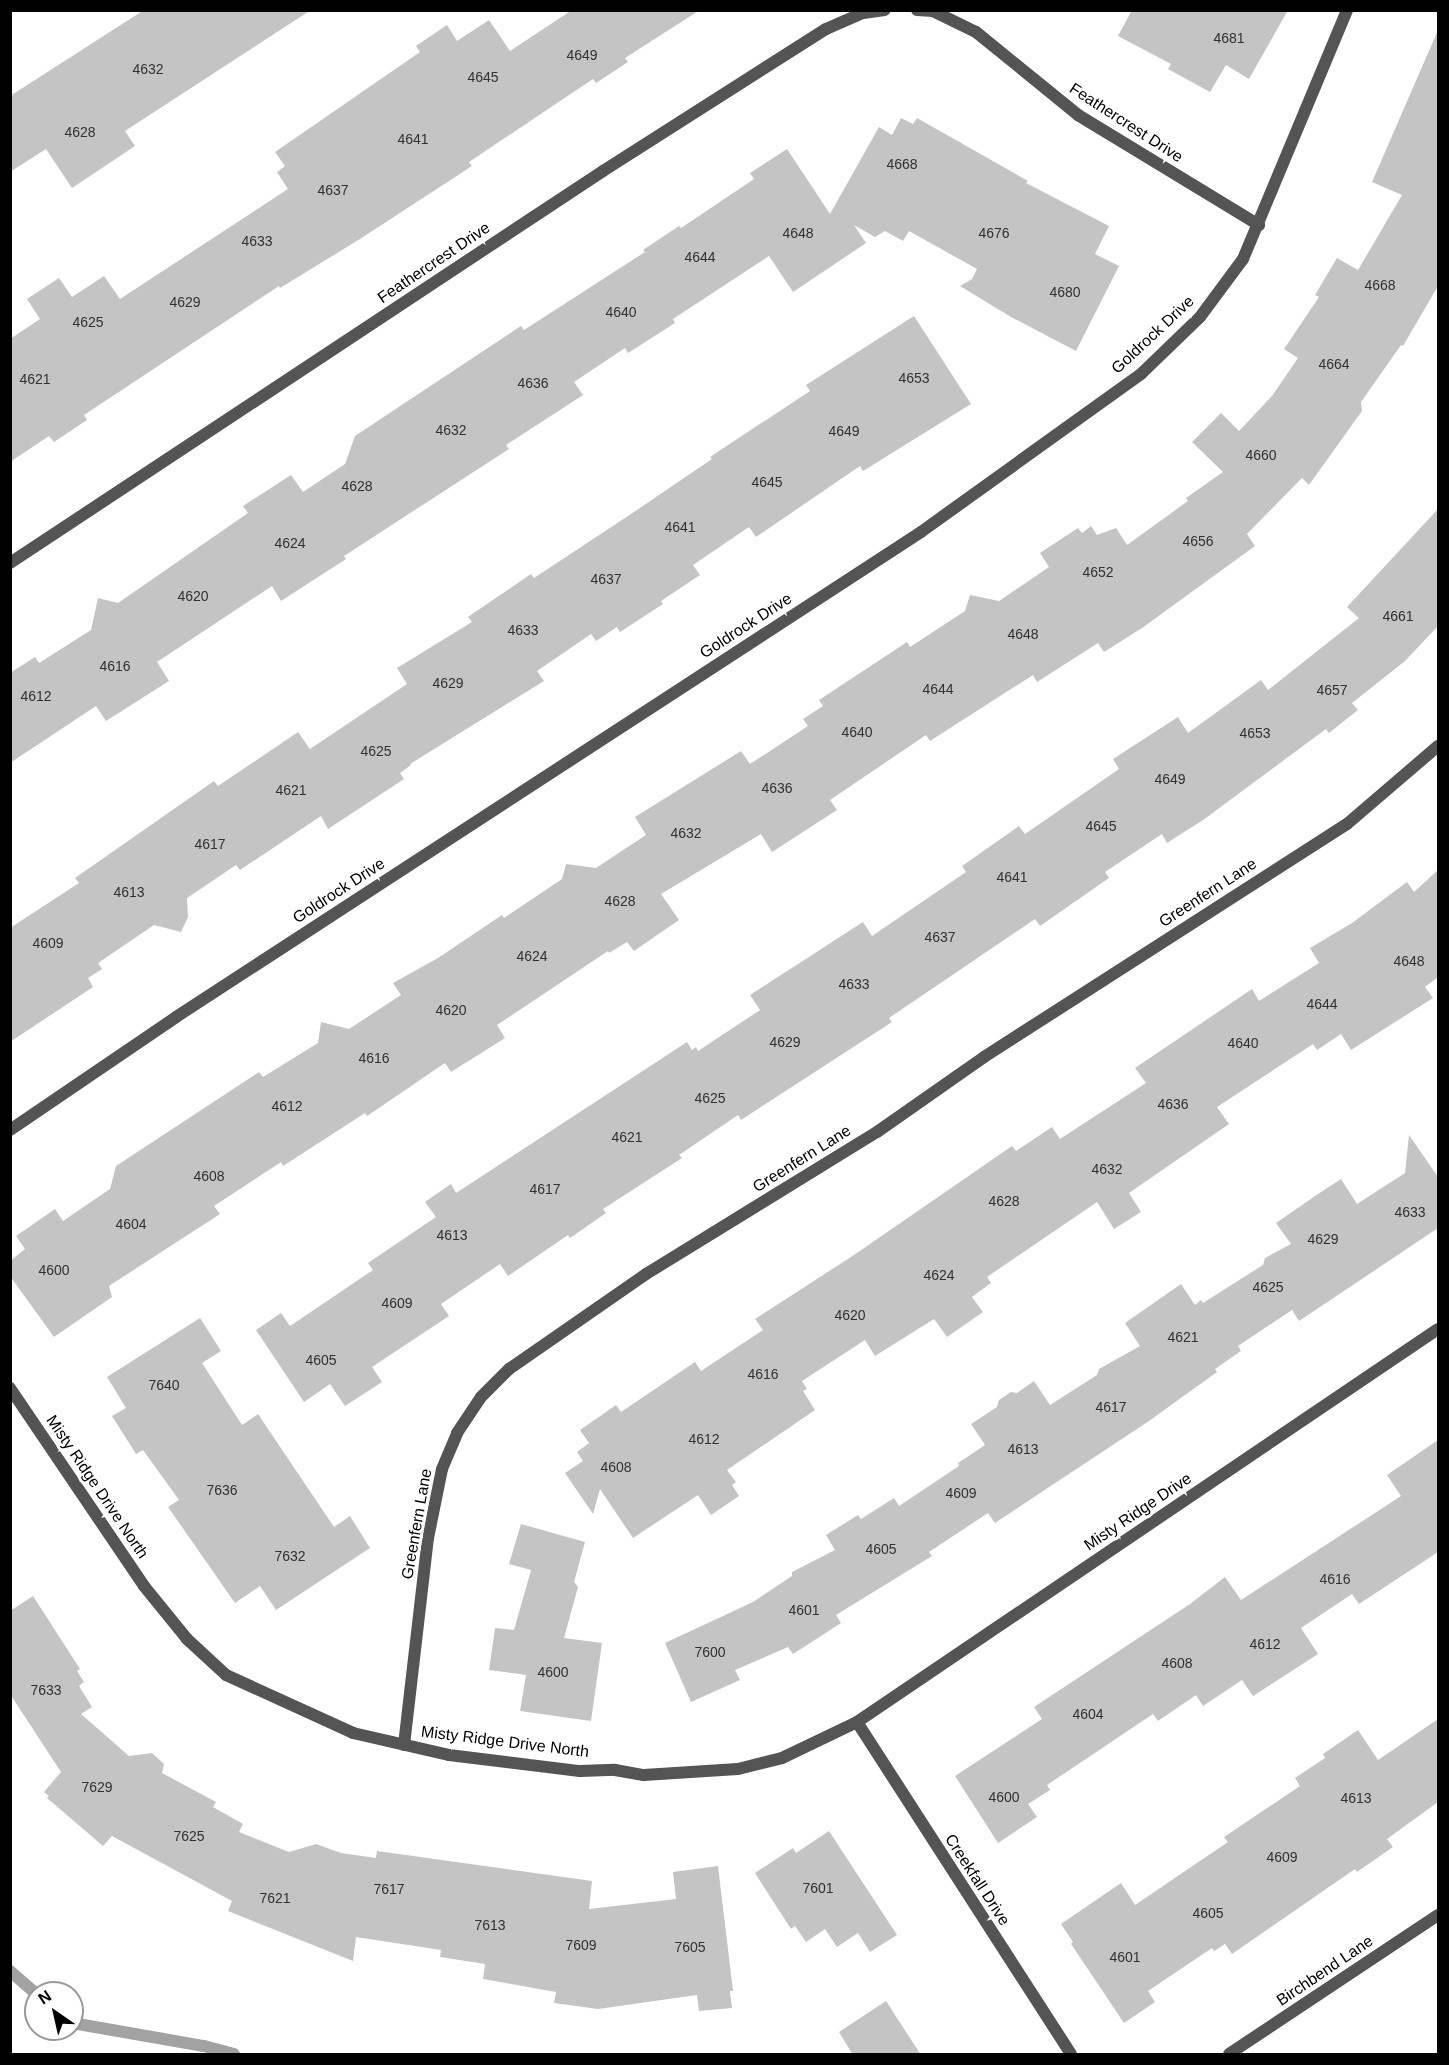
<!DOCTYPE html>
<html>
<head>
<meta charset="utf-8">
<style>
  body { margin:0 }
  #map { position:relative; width:1449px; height:2065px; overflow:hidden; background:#fff; font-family:Helvetica,sans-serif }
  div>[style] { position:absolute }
  .stream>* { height:12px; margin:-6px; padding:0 6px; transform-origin:6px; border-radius:6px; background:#a2a2a2 }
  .building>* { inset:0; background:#c4c4c4 }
  .minor>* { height:12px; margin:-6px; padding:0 6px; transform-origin:6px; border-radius:6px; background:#545454 }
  span { translate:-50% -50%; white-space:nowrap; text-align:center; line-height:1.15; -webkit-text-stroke:6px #fff; paint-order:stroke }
  .number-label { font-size:14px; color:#313131 }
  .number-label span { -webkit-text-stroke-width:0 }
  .street-label { font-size:16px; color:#000 }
  .frame { position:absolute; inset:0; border:12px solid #000; pointer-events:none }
  .north { position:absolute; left:24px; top:1981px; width:60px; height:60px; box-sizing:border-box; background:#fff; border:2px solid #999; border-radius:50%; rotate:326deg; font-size:16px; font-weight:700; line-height:24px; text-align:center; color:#000 }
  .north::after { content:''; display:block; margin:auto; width:21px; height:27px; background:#000; clip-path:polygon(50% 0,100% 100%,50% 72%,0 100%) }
</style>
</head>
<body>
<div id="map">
  <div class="stream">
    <i style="left:10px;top:1971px;width:35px;rotate:41deg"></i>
    <i style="left:72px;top:2023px;width:134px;rotate:9.9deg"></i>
    <i style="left:204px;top:2046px;width:31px;rotate:15deg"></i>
  </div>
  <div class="building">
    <i style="clip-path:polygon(144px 10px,311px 10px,125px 131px,135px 146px,72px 188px,46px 149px,10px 172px,10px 96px)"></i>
    <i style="clip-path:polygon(572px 10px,700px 10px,625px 58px,628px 62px,596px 83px,593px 79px,469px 162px,472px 166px,360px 239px,280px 288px,279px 286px,84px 415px,87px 420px,54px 442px,49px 436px,10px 462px,10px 339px,40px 319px,27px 299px,59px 278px,72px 297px,104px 276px,120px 299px,288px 189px,277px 172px,285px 166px,275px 152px,420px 52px,416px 46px,447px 25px,457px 41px,489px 20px,510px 51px)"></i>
    <i style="clip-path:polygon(1132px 10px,1288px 10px,1249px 79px,1226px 65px,1210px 92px,1168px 69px,1171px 64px,1118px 36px)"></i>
    <i style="clip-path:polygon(1438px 30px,1438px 286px,1403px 346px,1401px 345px,1361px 402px,1362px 411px,1309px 485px,1302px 478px,1247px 534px,1255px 546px,1142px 628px,1104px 652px,1098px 643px,1037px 682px,1033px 675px,930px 741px,926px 735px,830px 800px,837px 810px,772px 852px,761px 834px,661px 894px,679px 920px,634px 951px,627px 942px,609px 953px,608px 951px,497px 1025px,505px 1038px,451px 1072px,445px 1063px,367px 1116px,365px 1113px,283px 1166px,281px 1162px,214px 1206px,220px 1214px,109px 1286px,112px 1297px,54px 1337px,10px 1276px,10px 1261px,25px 1249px,16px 1236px,55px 1209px,63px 1221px,110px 1189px,116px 1166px,259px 1072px,263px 1077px,318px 1043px,321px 1022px,349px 1029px,401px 995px,393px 983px,438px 958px,502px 915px,504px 918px,562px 879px,566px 864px,596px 868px,646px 835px,635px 817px,741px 751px,750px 764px,808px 726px,803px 719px,823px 706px,819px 700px,907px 642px,910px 647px,965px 611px,970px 595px,999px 601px,1049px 567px,1040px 553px,1078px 528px,1082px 533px,1091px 526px,1097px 535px,1116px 528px,1127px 545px,1188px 501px,1186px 498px,1223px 472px,1192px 442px,1221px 413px,1239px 431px,1272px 396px,1298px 358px,1284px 349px,1319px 297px,1315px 295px,1337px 258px,1358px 270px,1402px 195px,1372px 182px)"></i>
    <i style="clip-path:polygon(901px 118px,913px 124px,917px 118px,1028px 181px,1026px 183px,1109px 226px,1095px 254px,1119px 266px,1076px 351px,1011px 317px,960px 286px,972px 279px,977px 269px,909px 231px,903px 241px,885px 231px,875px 237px,854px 225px,866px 243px,793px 292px,769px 256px,673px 319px,675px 323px,628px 353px,625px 348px,574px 382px,583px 395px,506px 445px,509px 449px,344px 556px,346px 559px,281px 601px,272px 586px,157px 662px,169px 681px,106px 721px,96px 706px,10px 763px,10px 673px,35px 657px,39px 663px,91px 630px,98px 598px,118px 603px,248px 513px,243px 506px,291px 475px,303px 492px,345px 464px,355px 436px,521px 326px,524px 330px,645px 252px,643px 250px,679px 226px,681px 228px,754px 179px,750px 173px,787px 149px,830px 214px,879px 127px,892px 135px)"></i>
    <i style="clip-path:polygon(914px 316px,971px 404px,863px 471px,860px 466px,756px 537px,749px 527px,693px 565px,700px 575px,661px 601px,663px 604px,620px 632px,617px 627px,596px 641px,591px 634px,537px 671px,544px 681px,410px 764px,411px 765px,400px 773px,404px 779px,328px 829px,321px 816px,240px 870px,236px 865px,187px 898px,188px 917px,181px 932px,154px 925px,98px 963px,102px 969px,88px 978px,93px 987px,10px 1042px,10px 928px,79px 883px,75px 878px,214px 781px,218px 786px,298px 732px,310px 749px,407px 684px,397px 668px,472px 622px,468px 617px,531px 574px,534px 578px,628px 516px,712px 459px,710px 457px,810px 391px,806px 385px)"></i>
    <i style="clip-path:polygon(1438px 509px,1438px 626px,1405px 661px,1352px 703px,1358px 710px,1329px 733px,1326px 729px,1203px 820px,1167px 843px,1162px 834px,1105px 872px,1109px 878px,1040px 926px,1035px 919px,889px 1018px,892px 1022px,855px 1046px,741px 1120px,738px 1115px,679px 1155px,682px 1158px,603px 1209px,606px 1213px,570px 1238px,568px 1235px,508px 1276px,500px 1264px,441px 1304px,449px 1316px,372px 1367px,382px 1382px,345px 1406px,330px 1384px,304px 1402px,256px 1330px,281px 1313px,290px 1326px,373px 1270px,368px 1263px,436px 1217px,425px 1202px,451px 1184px,456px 1193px,687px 1042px,692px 1050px,696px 1047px,698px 1051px,760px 1010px,750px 995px,863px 922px,872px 936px,966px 872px,962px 866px,1019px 826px,1025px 834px,1119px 769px,1113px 759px,1178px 717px,1188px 733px,1261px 680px,1268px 690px,1359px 618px,1347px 607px)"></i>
    <i style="clip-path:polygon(1438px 870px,1438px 977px,1425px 987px,1433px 998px,1351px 1050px,1341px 1034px,1317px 1050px,1313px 1044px,1217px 1107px,1229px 1124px,1129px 1193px,1141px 1212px,1114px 1229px,1097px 1202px,987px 1277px,991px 1283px,972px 1297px,983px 1312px,947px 1337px,934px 1319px,875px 1356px,865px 1340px,802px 1381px,807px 1389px,803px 1391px,815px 1410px,727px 1470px,736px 1482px,732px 1485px,739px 1496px,711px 1515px,698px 1495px,633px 1538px,600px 1489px,593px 1514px,565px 1473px,583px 1461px,577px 1452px,589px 1443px,580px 1430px,616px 1405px,621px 1412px,695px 1362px,701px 1371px,763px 1330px,755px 1319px,854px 1255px,1012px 1146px,1016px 1151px,1052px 1127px,1060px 1139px,1146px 1083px,1135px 1068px,1252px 989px,1259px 1001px,1319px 963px,1310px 948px,1352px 923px,1407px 882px,1414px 892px)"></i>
    <i style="clip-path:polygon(1409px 1135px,1438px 1177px,1438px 1228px,1299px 1321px,1292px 1310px,1238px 1346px,1241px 1351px,1215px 1369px,1217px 1372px,1149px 1421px,995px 1523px,988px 1513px,929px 1552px,932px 1556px,836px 1615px,841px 1623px,793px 1654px,788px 1647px,735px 1670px,740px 1680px,691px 1702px,665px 1643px,753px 1602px,792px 1576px,792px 1572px,835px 1550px,826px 1535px,858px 1515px,861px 1519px,894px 1498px,899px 1506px,959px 1466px,958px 1463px,985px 1445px,971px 1424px,997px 1407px,999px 1400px,1011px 1392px,1017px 1393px,1034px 1381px,1050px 1405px,1097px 1375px,1099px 1369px,1140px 1346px,1125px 1323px,1181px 1284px,1195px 1305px,1201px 1300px,1203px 1303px,1263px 1265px,1265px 1258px,1291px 1244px,1276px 1223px,1321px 1192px,1341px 1179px,1357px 1204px,1405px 1173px)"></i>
    <i style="clip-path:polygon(200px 1318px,221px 1351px,202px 1363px,242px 1425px,258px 1414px,334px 1527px,350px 1516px,370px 1548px,276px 1610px,260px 1586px,235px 1603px,168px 1507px,179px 1500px,143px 1450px,136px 1454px,112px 1416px,126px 1408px,107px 1377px)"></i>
    <i style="clip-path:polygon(1438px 1440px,1438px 1552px,1359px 1604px,1352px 1594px,1301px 1628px,1318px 1654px,1253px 1696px,1242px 1680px,1203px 1706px,1196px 1695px,1158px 1721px,1153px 1714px,1047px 1785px,1050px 1790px,1028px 1804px,1037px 1817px,998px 1843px,955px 1776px,1042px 1719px,1034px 1707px,1190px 1604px,1225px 1577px,1241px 1600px,1401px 1496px,1387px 1475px)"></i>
    <i style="clip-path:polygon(521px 1524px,585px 1542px,574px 1582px,578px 1587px,564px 1638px,602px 1643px,591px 1721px,520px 1711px,526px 1675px,489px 1670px,495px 1628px,514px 1630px,531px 1570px,509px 1564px)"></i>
    <i style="clip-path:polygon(33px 1596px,80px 1669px,77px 1671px,84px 1682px,79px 1686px,92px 1707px,81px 1714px,129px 1756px,152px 1753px,164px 1764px,162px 1773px,216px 1802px,213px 1807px,243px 1824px,239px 1832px,289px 1852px,316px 1844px,341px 1853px,376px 1858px,377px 1851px,592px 1881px,589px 1909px,676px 1899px,673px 1872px,718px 1866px,733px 1991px,730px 1991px,732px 2008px,699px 2011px,697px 1995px,598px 2009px,554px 2003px,556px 1992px,483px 1979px,485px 1964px,440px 1957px,441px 1950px,356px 1937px,353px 1961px,228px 1911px,232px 1901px,112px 1836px,103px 1846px,47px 1798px,49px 1796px,44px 1792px,61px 1772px,10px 1694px,10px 1611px)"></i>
    <i style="clip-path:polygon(1438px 1719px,1438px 1802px,1387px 1839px,1393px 1847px,1357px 1872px,1355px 1869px,1232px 1954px,1225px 1944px,1214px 1951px,1212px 1948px,1148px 1991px,1155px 2002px,1124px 2023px,1071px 1944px,1073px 1942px,1061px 1924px,1121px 1883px,1135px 1905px,1228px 1842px,1224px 1837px,1300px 1786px,1295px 1778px,1325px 1758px,1323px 1754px,1358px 1730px,1378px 1760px)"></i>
    <i style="clip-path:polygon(829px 1831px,897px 1935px,870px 1952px,858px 1933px,837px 1947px,825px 1929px,806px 1942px,795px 1926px,791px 1929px,755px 1873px,793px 1848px,796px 1853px)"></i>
    <i style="clip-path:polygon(886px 2001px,921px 2055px,853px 2055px,839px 2032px)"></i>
  </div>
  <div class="minor">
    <i style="left:917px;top:10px;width:16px;rotate:4deg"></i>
    <i style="left:933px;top:11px;width:48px;rotate:26deg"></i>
    <i style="left:976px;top:32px;width:132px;rotate:39.1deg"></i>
    <i style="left:1078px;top:115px;width:212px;rotate:31.3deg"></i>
    <i style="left:10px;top:563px;width:711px;rotate:-33.47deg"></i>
    <i style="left:603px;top:171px;width:264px;rotate:-32.5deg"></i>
    <i style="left:826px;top:29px;width:40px;rotate:-23.4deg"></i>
    <i style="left:863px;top:13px;width:22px;rotate:-8deg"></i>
    <i style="left:10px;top:1130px;width:201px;rotate:-34.2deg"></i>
    <i style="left:176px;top:1017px;width:889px;rotate:-33.06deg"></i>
    <i style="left:921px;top:532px;width:272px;rotate:-35.7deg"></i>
    <i style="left:1142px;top:373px;width:81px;rotate:-44deg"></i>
    <i style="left:1200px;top:317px;width:72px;rotate:-53.4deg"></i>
    <i style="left:1243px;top:259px;width:270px;rotate:-67.3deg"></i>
    <i style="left:10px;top:1388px;width:239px;rotate:55.9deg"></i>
    <i style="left:144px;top:1586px;width:68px;rotate:50.9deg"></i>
    <i style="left:187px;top:1639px;width:53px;rotate:42.7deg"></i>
    <i style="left:226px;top:1675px;width:140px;rotate:24.5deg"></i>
    <i style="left:353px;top:1733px;width:98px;rotate:12.9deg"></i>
    <i style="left:449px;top:1755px;width:132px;rotate:7deg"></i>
    <i style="left:580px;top:1771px;width:35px;rotate:-2deg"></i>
    <i style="left:615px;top:1770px;width:29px;rotate:10deg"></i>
    <i style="left:644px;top:1775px;width:94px;rotate:-3.7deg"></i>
    <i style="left:738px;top:1769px;width:45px;rotate:-14deg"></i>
    <i style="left:782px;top:1758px;width:83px;rotate:-25.6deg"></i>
    <i style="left:857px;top:1722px;width:701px;rotate:-34.08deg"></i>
    <i style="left:857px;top:1722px;width:395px;rotate:57.2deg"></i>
    <i style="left:404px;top:1745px;width:208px;rotate:-83.4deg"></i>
    <i style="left:428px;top:1538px;width:70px;rotate:-78.5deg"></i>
    <i style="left:442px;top:1469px;width:39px;rotate:-67deg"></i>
    <i style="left:457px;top:1433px;width:43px;rotate:-56.3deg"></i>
    <i style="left:481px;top:1397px;width:40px;rotate:-45deg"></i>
    <i style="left:509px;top:1369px;width:167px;rotate:-34.7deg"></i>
    <i style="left:646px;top:1274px;width:271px;rotate:-31.6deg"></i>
    <i style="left:877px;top:1132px;width:131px;rotate:-35deg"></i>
    <i style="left:984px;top:1057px;width:431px;rotate:-32.7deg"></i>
    <i style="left:1347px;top:824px;width:120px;rotate:-40.6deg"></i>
    <i style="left:1229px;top:2054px;width:251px;rotate:-33.6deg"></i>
  </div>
  <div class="number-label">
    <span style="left:1229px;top:38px">4681</span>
    <span style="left:582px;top:55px">4649</span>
    <span style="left:148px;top:69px">4632</span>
    <span style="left:483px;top:77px">4645</span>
    <span style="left:80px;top:132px">4628</span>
    <span style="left:413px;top:139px">4641</span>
    <span style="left:902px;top:164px">4668</span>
    <span style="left:333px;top:190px">4637</span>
    <span style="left:798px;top:233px">4648</span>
    <span style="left:994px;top:233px">4676</span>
    <span style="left:257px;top:241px">4633</span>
    <span style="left:700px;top:257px">4644</span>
    <span style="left:1380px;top:285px">4668</span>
    <span style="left:1065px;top:292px">4680</span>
    <span style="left:185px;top:302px">4629</span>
    <span style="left:621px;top:312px">4640</span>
    <span style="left:88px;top:322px">4625</span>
    <span style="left:1334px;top:364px">4664</span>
    <span style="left:914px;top:378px">4653</span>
    <span style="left:35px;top:379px">4621</span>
    <span style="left:533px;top:383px">4636</span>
    <span style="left:451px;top:430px">4632</span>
    <span style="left:844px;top:431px">4649</span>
    <span style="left:1261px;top:455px">4660</span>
    <span style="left:767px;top:482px">4645</span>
    <span style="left:357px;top:486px">4628</span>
    <span style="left:680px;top:527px">4641</span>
    <span style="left:1198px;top:541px">4656</span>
    <span style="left:290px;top:543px">4624</span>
    <span style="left:1098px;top:572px">4652</span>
    <span style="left:606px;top:579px">4637</span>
    <span style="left:193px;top:596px">4620</span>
    <span style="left:1398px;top:616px">4661</span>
    <span style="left:523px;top:630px">4633</span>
    <span style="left:1023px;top:634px">4648</span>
    <span style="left:115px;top:666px">4616</span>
    <span style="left:448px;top:683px">4629</span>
    <span style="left:938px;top:689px">4644</span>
    <span style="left:1332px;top:690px">4657</span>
    <span style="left:36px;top:696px">4612</span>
    <span style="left:857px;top:732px">4640</span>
    <span style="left:1255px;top:733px">4653</span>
    <span style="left:376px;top:751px">4625</span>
    <span style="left:1170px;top:779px">4649</span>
    <span style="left:777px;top:788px">4636</span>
    <span style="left:291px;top:790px">4621</span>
    <span style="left:1101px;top:826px">4645</span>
    <span style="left:686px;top:833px">4632</span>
    <span style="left:210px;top:844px">4617</span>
    <span style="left:1012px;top:877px">4641</span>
    <span style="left:129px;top:892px">4613</span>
    <span style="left:620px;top:901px">4628</span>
    <span style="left:940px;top:937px">4637</span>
    <span style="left:48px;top:943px">4609</span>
    <span style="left:532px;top:956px">4624</span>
    <span style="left:1409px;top:961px">4648</span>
    <span style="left:854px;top:984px">4633</span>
    <span style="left:1322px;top:1004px">4644</span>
    <span style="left:451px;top:1010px">4620</span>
    <span style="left:785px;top:1042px">4629</span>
    <span style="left:1243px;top:1043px">4640</span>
    <span style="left:374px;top:1058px">4616</span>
    <span style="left:710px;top:1098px">4625</span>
    <span style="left:1173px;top:1104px">4636</span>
    <span style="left:287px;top:1106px">4612</span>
    <span style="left:627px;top:1137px">4621</span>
    <span style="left:1107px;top:1169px">4632</span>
    <span style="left:209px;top:1176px">4608</span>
    <span style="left:545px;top:1189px">4617</span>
    <span style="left:1004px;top:1201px">4628</span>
    <span style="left:1410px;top:1212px">4633</span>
    <span style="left:131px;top:1224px">4604</span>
    <span style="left:452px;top:1235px">4613</span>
    <span style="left:1323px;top:1239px">4629</span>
    <span style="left:54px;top:1270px">4600</span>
    <span style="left:939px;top:1275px">4624</span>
    <span style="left:1268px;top:1287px">4625</span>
    <span style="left:397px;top:1303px">4609</span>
    <span style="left:850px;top:1315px">4620</span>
    <span style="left:1183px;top:1337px">4621</span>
    <span style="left:321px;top:1360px">4605</span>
    <span style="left:763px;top:1374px">4616</span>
    <span style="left:164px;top:1385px">7640</span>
    <span style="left:1111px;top:1407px">4617</span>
    <span style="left:704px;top:1439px">4612</span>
    <span style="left:1023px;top:1449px">4613</span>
    <span style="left:616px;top:1467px">4608</span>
    <span style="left:222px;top:1490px">7636</span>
    <span style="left:961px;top:1493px">4609</span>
    <span style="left:881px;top:1549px">4605</span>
    <span style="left:290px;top:1556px">7632</span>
    <span style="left:1335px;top:1579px">4616</span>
    <span style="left:804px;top:1610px">4601</span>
    <span style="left:1265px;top:1644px">4612</span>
    <span style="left:710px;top:1652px">7600</span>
    <span style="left:1177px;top:1663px">4608</span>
    <span style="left:553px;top:1672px">4600</span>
    <span style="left:46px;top:1690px">7633</span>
    <span style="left:1088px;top:1714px">4604</span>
    <span style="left:97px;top:1787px">7629</span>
    <span style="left:1004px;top:1797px">4600</span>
    <span style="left:1356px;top:1798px">4613</span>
    <span style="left:189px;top:1836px">7625</span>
    <span style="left:1282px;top:1857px">4609</span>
    <span style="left:818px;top:1888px">7601</span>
    <span style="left:389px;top:1889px">7617</span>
    <span style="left:275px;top:1898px">7621</span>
    <span style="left:1208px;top:1913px">4605</span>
    <span style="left:490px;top:1925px">7613</span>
    <span style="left:581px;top:1945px">7609</span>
    <span style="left:690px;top:1947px">7605</span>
    <span style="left:1125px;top:1957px">4601</span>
  </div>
  <div class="street-label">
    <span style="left:1126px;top:123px;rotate:33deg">Feathercrest Drive</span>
    <span style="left:434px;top:263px;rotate:-34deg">Feathercrest Drive</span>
    <span style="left:1153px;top:335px;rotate:-43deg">Goldrock Drive</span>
    <span style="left:746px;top:626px;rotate:-33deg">Goldrock Drive</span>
    <span style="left:339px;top:891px;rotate:-33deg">Goldrock Drive</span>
    <span style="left:1208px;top:893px;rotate:-33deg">Greenfern Lane</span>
    <span style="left:802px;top:1159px;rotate:-32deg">Greenfern Lane</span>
    <span style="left:97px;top:1487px;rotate:56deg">Misty Ridge Drive North</span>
    <span style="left:1138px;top:1512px;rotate:-34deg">Misty Ridge Drive</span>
    <span style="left:417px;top:1524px;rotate:-80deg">Greenfern Lane</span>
    <span style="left:505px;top:1742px;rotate:7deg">Misty Ridge Drive North</span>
    <span style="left:977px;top:1880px;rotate:57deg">Creekfall Drive</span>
    <span style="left:1325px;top:1971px;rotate:-34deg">Birchbend Lane</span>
  </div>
  <div class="frame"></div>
  <div class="north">N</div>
</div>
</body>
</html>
